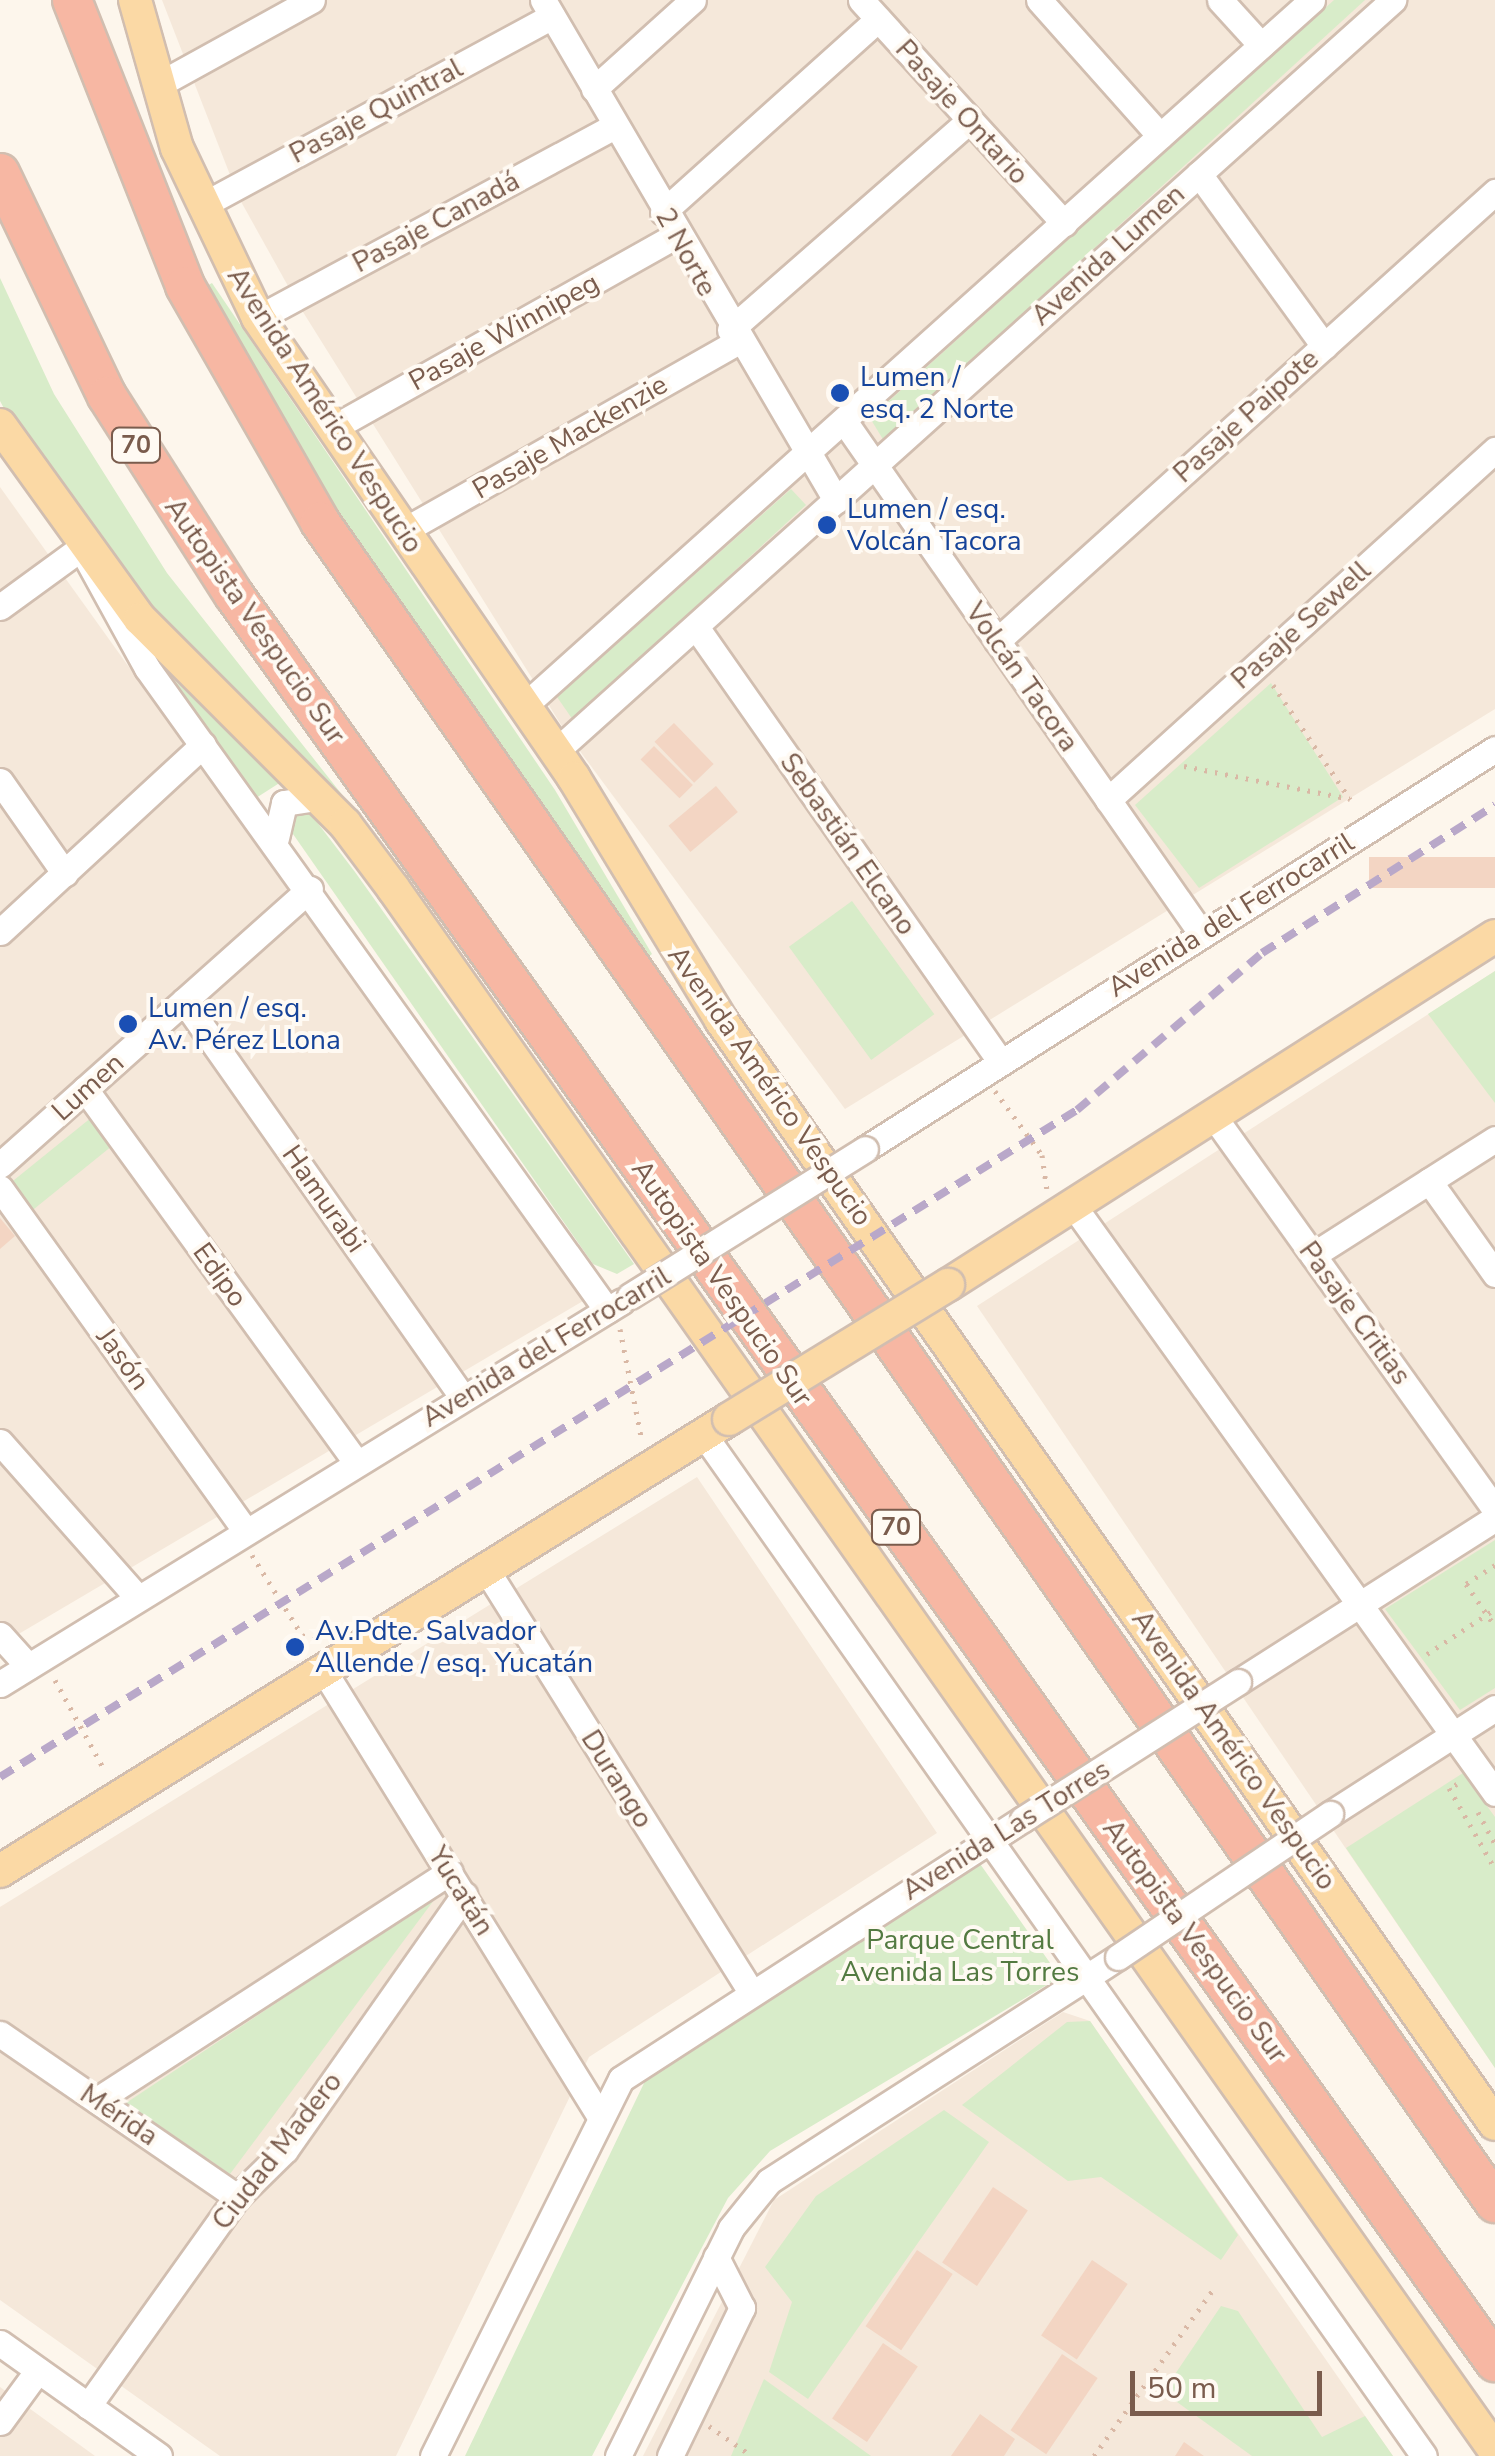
<!DOCTYPE html>
<html>
<head>
<meta charset="utf-8">
<style>
  body { margin:0 }
  #map { position:relative; width:1495px; height:2456px; overflow:hidden; background:#fdf6ec; font-family:"Nunito Sans",sans-serif }
  div>[style] { position:absolute }
  .residential>* { inset:0; background:#f5e8da }
  .green>* { inset:0; background:#d8ecc9; transform-origin:0 0 }
  .building>* { inset:0; background:#f3d5c3; transform-origin:0 0 }
  .path>* { height:5px; margin-top:-2.5px; transform-origin:0; background:repeating-linear-gradient(90deg,#d9b8a5 0 2.5px,transparent 0 10.5px) }
  .roads { filter:drop-shadow(2px 0 #d1beb0) drop-shadow(-2px 0 #d1beb0) drop-shadow(0 2px #d1beb0) drop-shadow(0 -2px #d1beb0) }
  .minor>* { height:25px; margin:-12.5px; padding:0 12.5px; transform-origin:12.5px; border-radius:12.5px; background:#fff }
  .major>* { height:32px; margin:-16px; padding:0 16px; transform-origin:16px; border-radius:16px; background:#fbd9a5 }
  .highway>* { height:38px; margin:-19px; padding:0 19px; transform-origin:19px; border-radius:19px; background:#f7b7a3 }
  .rail>* { height:8px; margin-top:-4px; transform-origin:0; background:repeating-linear-gradient(90deg,#b9a8c9 0 15px,transparent 0 25px) }
  .bridges { filter:drop-shadow(2px 0 #d1beb0) drop-shadow(-2px 0 #d1beb0) drop-shadow(0 2px #d1beb0) drop-shadow(0 -2px #d1beb0) }
  .minor-bridge>* { height:25px; margin:-12.5px; padding:0 12.5px; transform-origin:12.5px; border-radius:12.5px; background:#fff }
  .major-bridge>* { height:32px; margin:-16px; padding:0 16px; transform-origin:16px; border-radius:16px; background:#fbd9a5 }
  .dots>* { width:28px; height:28px; translate:-50% -50%; box-sizing:border-box; border:5px solid #fffaf3; border-radius:50% }
  span { translate:-50% -50%; white-space:nowrap; text-align:center; line-height:1.15; -webkit-text-stroke:8px #fffaf3; paint-order:stroke }
  .shield-label span { padding:2px 8px; background:#fffaf3; border:2px solid; border-radius:8px; -webkit-text-stroke-width:0 }
  .shield-label { font-size:25px; color:#7a5c4d; font-weight:700 }
  .street-label { font-size:28px; color:#7a5c4d }
  .transit-label { font-size:28px; color:#164399 }
  .left { translate:0 -50%; text-align:left }
  .park-label { font-size:28px; color:#537a41 }
  .scale { position:absolute; left:1130px; top:2371px; width:192px; height:45px; box-sizing:border-box; border:5px solid #7a5c4d; border-top:0; padding-left:12px; font-size:30px; line-height:35px; white-space:nowrap; color:#7a5c4d; -webkit-text-stroke:8px #fffaf3; paint-order:stroke }
</style>
</head>
<body>
<div id="map">
  <div class="residential">
    <i style="clip-path:polygon(162px 0,1495px 0,1495px 709px,845px 1109px,565px 731px,298px 304px,239px 198px)"></i>
    <i style="clip-path:polygon(0 487px,583px 1301px,0 1645px)"></i>
    <i style="clip-path:polygon(1495px 971px,1495px 2068px,977px 1306px)"></i>
    <i style="clip-path:polygon(697px 1477px,937px 1833px,589px 2057px,396px 2456px,220px 2456px,0 2300px,0 1907px)"></i>
    <i style="clip-path:polygon(1063px 2012px,1090px 2021px,1393px 2456px,643px 2456px,774px 2200px)"></i>
    <i style="clip-path:polygon(0 2387px,95px 2456px,0 2456px)"></i>
  </div>
  <div class="green">
    <i style="clip-path:polygon(1334px 0,1365px 0,884px 441px,870px 418px)"></i>
    <i style="clip-path:polygon(0 278px,54px 394px,167px 573px,351px 806px,180px 646px,31px 458px,0 401px)"></i>
    <i style="clip-path:polygon(212px 283px,555px 790px,652px 954px,644px 960px,316px 490px,203px 288px)"></i>
    <i style="clip-path:polygon(791px 489px,806px 505px,573px 720px,557px 697px)"></i>
    <i style="clip-path:polygon(170px 676px,281px 782px,256px 798px)"></i>
    <i style="clip-path:polygon(1271px 683px,1343px 797px,1199px 888px,1135px 805px)"></i>
    <i style="clip-path:polygon(307px 809px,355px 872px,634px 1264px,617px 1274px,593px 1264px,286px 824px)"></i>
    <i style="left:852px;top:901px;width:140px;height:78px;rotate:54deg"></i>
    <i style="clip-path:polygon(1495px 971px,1495px 1103px,1428px 1014px)"></i>
    <i style="left:97px;top:1113px;width:35px;height:115px;rotate:51deg"></i>
    <i style="clip-path:polygon(1495px 1540px,1495px 1688px,1460px 1710px,1385px 1609px)"></i>
    <i style="clip-path:polygon(1463px 1773px,1495px 1817px,1495px 2068px,1346px 1848px)"></i>
    <i style="clip-path:polygon(978px 1861px,1060px 1977px,770px 2151px,728px 2198px,592px 2456px,465px 2456px,646px 2079px)"></i>
    <i style="clip-path:polygon(437px 1896px,230px 2174px,126px 2103px)"></i>
    <i style="clip-path:polygon(1090px 2021px,1238px 2235px,1221px 2260px,1101px 2177px,1068px 2181px,962px 2105px,1067px 2022px)"></i>
    <i style="clip-path:polygon(944px 2110px,989px 2142px,808px 2399px,769px 2372px,792px 2302px,765px 2267px,816px 2196px)"></i>
    <i style="clip-path:polygon(1221px 2306px,1238px 2311px,1322px 2437px,1365px 2416px,1393px 2456px,1252px 2456px,1163px 2392px)"></i>
    <i style="clip-path:polygon(764px 2379px,871px 2456px,731px 2456px)"></i>
  </div>
  <div class="building">
    <i style="left:674px;top:723px;width:57px;height:27px;rotate:46deg"></i>
    <i style="left:654px;top:746px;width:55px;height:19px;rotate:45deg"></i>
    <i style="left:716px;top:786px;width:34px;height:62px;rotate:50deg"></i>
    <i style="left:1495px;top:857px;width:31px;height:126px;rotate:90deg"></i>
    <i style="clip-path:polygon(0 1218px,15px 1236px,0 1249px)"></i>
    <i style="left:993px;top:2187px;width:42px;height:91px;rotate:34deg"></i>
    <i style="left:917px;top:2250px;width:43px;height:92px;rotate:34deg"></i>
    <i style="left:1092px;top:2260px;width:43px;height:91px;rotate:34deg"></i>
    <i style="left:883px;top:2343px;width:42px;height:91px;rotate:34deg"></i>
    <i style="left:1062px;top:2354px;width:43px;height:92px;rotate:34deg"></i>
    <i style="clip-path:polygon(980px 2414px,1015px 2439px,1004px 2456px,951px 2456px)"></i>
    <i style="clip-path:polygon(1184px 2442px,1204px 2456px,1175px 2456px)"></i>
  </div>
  <div class="path">
    <i style="left:1273px;top:685px;width:138px;rotate:56deg"></i>
    <i style="left:1184px;top:766px;width:169px;rotate:11.2deg"></i>
    <i style="left:995px;top:1091px;width:79px;rotate:53.7deg"></i>
    <i style="left:1042px;top:1155px;width:34px;rotate:82deg"></i>
    <i style="left:620px;top:1329px;width:114px;rotate:78.9deg"></i>
    <i style="left:252px;top:1555px;width:94px;rotate:58deg"></i>
    <i style="left:302px;top:1635px;width:15px;rotate:20deg"></i>
    <i style="left:1495px;top:1565px;width:35px;rotate:147deg"></i>
    <i style="left:1466px;top:1584px;width:51px;rotate:55.4deg"></i>
    <i style="left:1427px;top:1654px;width:82px;rotate:-33.5deg"></i>
    <i style="left:55px;top:1680px;width:104px;rotate:61.2deg"></i>
    <i style="left:1457px;top:1784px;width:9px;rotate:153deg"></i>
    <i style="left:1449px;top:1788px;width:93px;rotate:60.4deg"></i>
    <i style="left:1478px;top:1812px;width:36px;rotate:62deg"></i>
    <i style="left:709px;top:2426px;width:52px;rotate:34.9deg"></i>
    <i style="left:1094px;top:2456px;width:204px;rotate:-54.4deg"></i>
  </div>
  <div class="roads">
    <div class="minor">
      <i style="left:543px;top:0;width:580px;rotate:59.63deg"></i>
      <i style="left:861px;top:0;width:302px;rotate:47.7deg"></i>
      <i style="left:1039px;top:0;width:182px;rotate:48.3deg"></i>
      <i style="left:1220px;top:0;width:61px;rotate:47.7deg"></i>
      <i style="left:156px;top:86px;width:178px;rotate:-28.9deg"></i>
      <i style="left:594px;top:89px;width:133px;rotate:-42deg"></i>
      <i style="left:1199px;top:174px;width:213px;rotate:54deg"></i>
      <i style="left:201px;top:206px;width:399px;rotate:-28.4deg"></i>
      <i style="left:663px;top:212px;width:289px;rotate:-41.9deg"></i>
      <i style="left:258px;top:318px;width:405px;rotate:-28.3deg"></i>
      <i style="left:730px;top:330px;width:319px;rotate:-41.2deg"></i>
      <i style="left:844px;top:421px;width:624px;rotate:55.11deg"></i>
      <i style="left:331px;top:429px;width:397px;rotate:-29.3deg"></i>
      <i style="left:403px;top:531px;width:384px;rotate:-29.5deg"></i>
      <i style="left:0;top:607px;width:100px;rotate:-36.1deg"></i>
      <i style="left:81px;top:548px;width:137px;rotate:61.2deg"></i>
      <i style="left:147px;top:668px;width:790px;rotate:54.38deg"></i>
      <i style="left:696px;top:627px;width:530px;rotate:54.99deg"></i>
      <i style="left:997px;top:641px;width:671px;rotate:-42.04deg"></i>
      <i style="left:524px;top:706px;width:1058px;rotate:-41.86deg"></i>
      <i style="left:556px;top:751px;width:1125px;rotate:-41.9deg"></i>
      <i style="left:0;top:781px;width:113px;rotate:55deg"></i>
      <i style="left:1108px;top:800px;width:522px;rotate:-42.13deg"></i>
      <i style="left:276px;top:838px;width:36px;rotate:-77deg"></i>
      <i style="left:284px;top:803px;width:36px;rotate:-9deg"></i>
      <i style="left:0;top:932px;width:276px;rotate:-42.7deg"></i>
      <i style="left:184px;top:1001px;width:485px;rotate:54.9deg"></i>
      <i style="left:85px;top:1089px;width:459px;rotate:54deg"></i>
      <i style="left:1214px;top:1117px;width:482px;rotate:54.4deg"></i>
      <i style="left:865px;top:1149px;width:746px;rotate:-32.41deg"></i>
      <i style="left:0;top:1165px;width:415px;rotate:-41.7deg"></i>
      <i style="left:1429px;top:1181px;width:114px;rotate:54.6deg"></i>
      <i style="left:0;top:1188px;width:421px;rotate:54.4deg"></i>
      <i style="left:1075px;top:1208px;width:720px;rotate:54.32deg"></i>
      <i style="left:1313px;top:1255px;width:216px;rotate:-32.5deg"></i>
      <i style="left:704px;top:1435px;width:1249px;rotate:54.81deg"></i>
      <i style="left:0;top:1442px;width:207px;rotate:48.5deg"></i>
      <i style="left:484px;top:1566px;width:503px;rotate:57.92deg"></i>
      <i style="left:0;top:1635px;width:42px;rotate:47.9deg"></i>
      <i style="left:322px;top:1668px;width:526px;rotate:58.21deg"></i>
      <i style="left:1238px;top:1682px;width:305px;rotate:-32.5deg"></i>
      <i style="left:0;top:1684px;width:730px;rotate:-31.62deg"></i>
      <i style="left:1330px;top:1814px;width:196px;rotate:-32.7deg"></i>
      <i style="left:0;top:2034px;width:288px;rotate:34.5deg"></i>
      <i style="left:97px;top:2100px;width:420px;rotate:-32.9deg"></i>
      <i style="left:0;top:2343px;width:195px;rotate:35.4deg"></i>
      <i style="left:88px;top:2406px;width:257px;rotate:-54.5deg"></i>
      <i style="left:237px;top:2197px;width:67px;rotate:-44.4deg"></i>
      <i style="left:285px;top:2150px;width:312px;rotate:-54.9deg"></i>
      <i style="left:0;top:2422px;width:64px;rotate:-53.8deg"></i>
      <i style="left:433px;top:2456px;width:421px;rotate:-63.5deg"></i>
      <i style="left:621px;top:2079px;width:479px;rotate:-32.9deg"></i>
      <i style="left:618px;top:2456px;width:254px;rotate:-63.6deg"></i>
      <i style="left:731px;top:2228px;width:60px;rotate:-51deg"></i>
      <i style="left:769px;top:2181px;width:415px;rotate:-32.7deg"></i>
      <i style="left:670px;top:2456px;width:165px;rotate:-64.1deg"></i>
      <i style="left:742px;top:2308px;width:57px;rotate:-117deg"></i>
    </div>
    <div class="major">
      <i style="left:135px;top:0;width:154px;rotate:74.2deg"></i>
      <i style="left:177px;top:148px;width:188px;rotate:64.5deg"></i>
      <i style="left:258px;top:318px;width:558px;rotate:55.51deg"></i>
      <i style="left:574px;top:778px;width:283px;rotate:58.7deg"></i>
      <i style="left:721px;top:1020px;width:1348px;rotate:54.97deg"></i>
      <i style="left:0;top:425px;width:239px;rotate:54.2deg"></i>
      <i style="left:140px;top:619px;width:290px;rotate:45deg"></i>
      <i style="left:345px;top:824px;width:80px;rotate:53.1deg"></i>
      <i style="left:393px;top:888px;width:1912px;rotate:54.81deg"></i>
      <i style="left:948px;top:1285px;width:649px;rotate:-32.54deg"></i>
      <i style="left:0;top:1871px;width:858px;rotate:-31.8deg"></i>
    </div>
    <div class="highway">
      <i style="left:72px;top:0;width:308px;rotate:68.4deg"></i>
      <i style="left:185px;top:286px;width:272px;rotate:60.2deg"></i>
      <i style="left:320px;top:522px;width:2051px;rotate:55.05deg"></i>
      <i style="left:0;top:173px;width:247px;rotate:64.4deg"></i>
      <i style="left:107px;top:396px;width:236px;rotate:57.5deg"></i>
      <i style="left:234px;top:595px;width:2171px;rotate:54.49deg"></i>
    </div>
  </div>
  <div class="rail">
    <i style="left:0;top:1777px;width:1267px;rotate:-31.77deg"></i>
    <i style="left:1077px;top:1110px;width:243px;rotate:-40.3deg"></i>
    <i style="left:1262px;top:953px;width:276px;rotate:-32.4deg"></i>
  </div>
  <div class="bridges">
    <div class="minor-bridge">
      <i style="left:630px;top:1296px;width:277px;rotate:-32deg"></i>
      <i style="left:1023px;top:1819px;width:255px;rotate:-32.5deg"></i>
      <i style="left:1118px;top:1957px;width:256px;rotate:-34deg"></i>
    </div>
    <div class="major-bridge">
      <i style="left:729px;top:1419px;width:257px;rotate:-31.5deg"></i>
    </div>
  </div>
  <div class="dots">
    <i style="left:840px;top:393px;background:#1a4fb4"></i>
    <i style="left:827px;top:525px;background:#1a4fb4"></i>
    <i style="left:128px;top:1024px;background:#1a4fb4"></i>
    <i style="left:295px;top:1647px;background:#1a4fb4"></i>
  </div>
  <div class="shield-label">
    <span style="left:136px;top:445px">70</span>
    <span style="left:896px;top:1527px">70</span>
  </div>
  <div class="street-label">
    <span style="left:376px;top:111px;rotate:-28deg">Pasaje Quintral</span>
    <span style="left:962px;top:112px;rotate:48deg">Pasaje Ontario</span>
    <span style="left:436px;top:222px;rotate:-28deg">Pasaje Canadá</span>
    <span style="left:686px;top:252px;rotate:61deg">2 Norte</span>
    <span style="left:1108px;top:255px;rotate:-42deg">Avenida Lumen</span>
    <span style="left:504px;top:332px;rotate:-29deg">Pasaje Winnipeg</span>
    <span style="left:325px;top:410px;rotate:57deg">Avenida Américo Vespucio</span>
    <span style="left:1246px;top:416px;rotate:-42deg">Pasaje Paipote</span>
    <span style="left:570px;top:437px;rotate:-30deg">Pasaje Mackenzie</span>
    <span style="left:255px;top:621px;rotate:55deg">Autopista Vespucio Sur</span>
    <span style="left:1301px;top:625px;rotate:-42deg">Pasaje Sewell</span>
    <span style="left:1022px;top:677px;rotate:55deg">Volcán Tacora</span>
    <span style="left:848px;top:844px;rotate:55deg">Sebastián Elcano</span>
    <span style="left:1231px;top:915px;rotate:-32deg">Avenida del Ferrocarril</span>
    <span style="left:770px;top:1086px;rotate:55deg">Avenida Américo Vespucio</span>
    <span style="left:88px;top:1087px;rotate:-42deg">Lumen</span>
    <span style="left:324px;top:1199px;rotate:55deg">Hamurabi</span>
    <span style="left:220px;top:1275px;rotate:54deg">Edipo</span>
    <span style="left:722px;top:1283px;rotate:55deg">Autopista Vespucio Sur</span>
    <span style="left:1355px;top:1313px;rotate:54deg">Pasaje Critias</span>
    <span style="left:546px;top:1347px;rotate:-31deg">Avenida del Ferrocarril</span>
    <span style="left:123px;top:1359px;rotate:54deg">Jasón</span>
    <span style="left:1234px;top:1750px;rotate:55deg">Avenida Américo Vespucio</span>
    <span style="left:617px;top:1779px;rotate:58deg">Durango</span>
    <span style="left:1006px;top:1830px;rotate:-32deg">Avenida Las Torres</span>
    <span style="left:461px;top:1891px;rotate:58deg">Yucatán</span>
    <span style="left:1195px;top:1941px;rotate:54deg">Autopista Vespucio Sur</span>
    <span style="left:119px;top:2115px;rotate:34deg">Mérida</span>
    <span style="left:277px;top:2151px;rotate:-52deg">Ciudad Madero</span>
  </div>
  <div class="transit-label">
    <span class="left" style="left:860px;top:393px">Lumen /<br>esq. 2 Norte</span>
    <span class="left" style="left:847px;top:525px">Lumen / esq.<br>Volcán Tacora</span>
    <span class="left" style="left:148px;top:1024px">Lumen / esq.<br>Av. Pérez Llona</span>
    <span class="left" style="left:315px;top:1647px">Av.Pdte. Salvador<br>Allende / esq. Yucatán</span>
  </div>
  <div class="park-label">
    <span style="left:960px;top:1956px">Parque Central<br>Avenida Las Torres</span>
  </div>
  <div class="scale">50 m</div>
</div>
</body>
</html>
